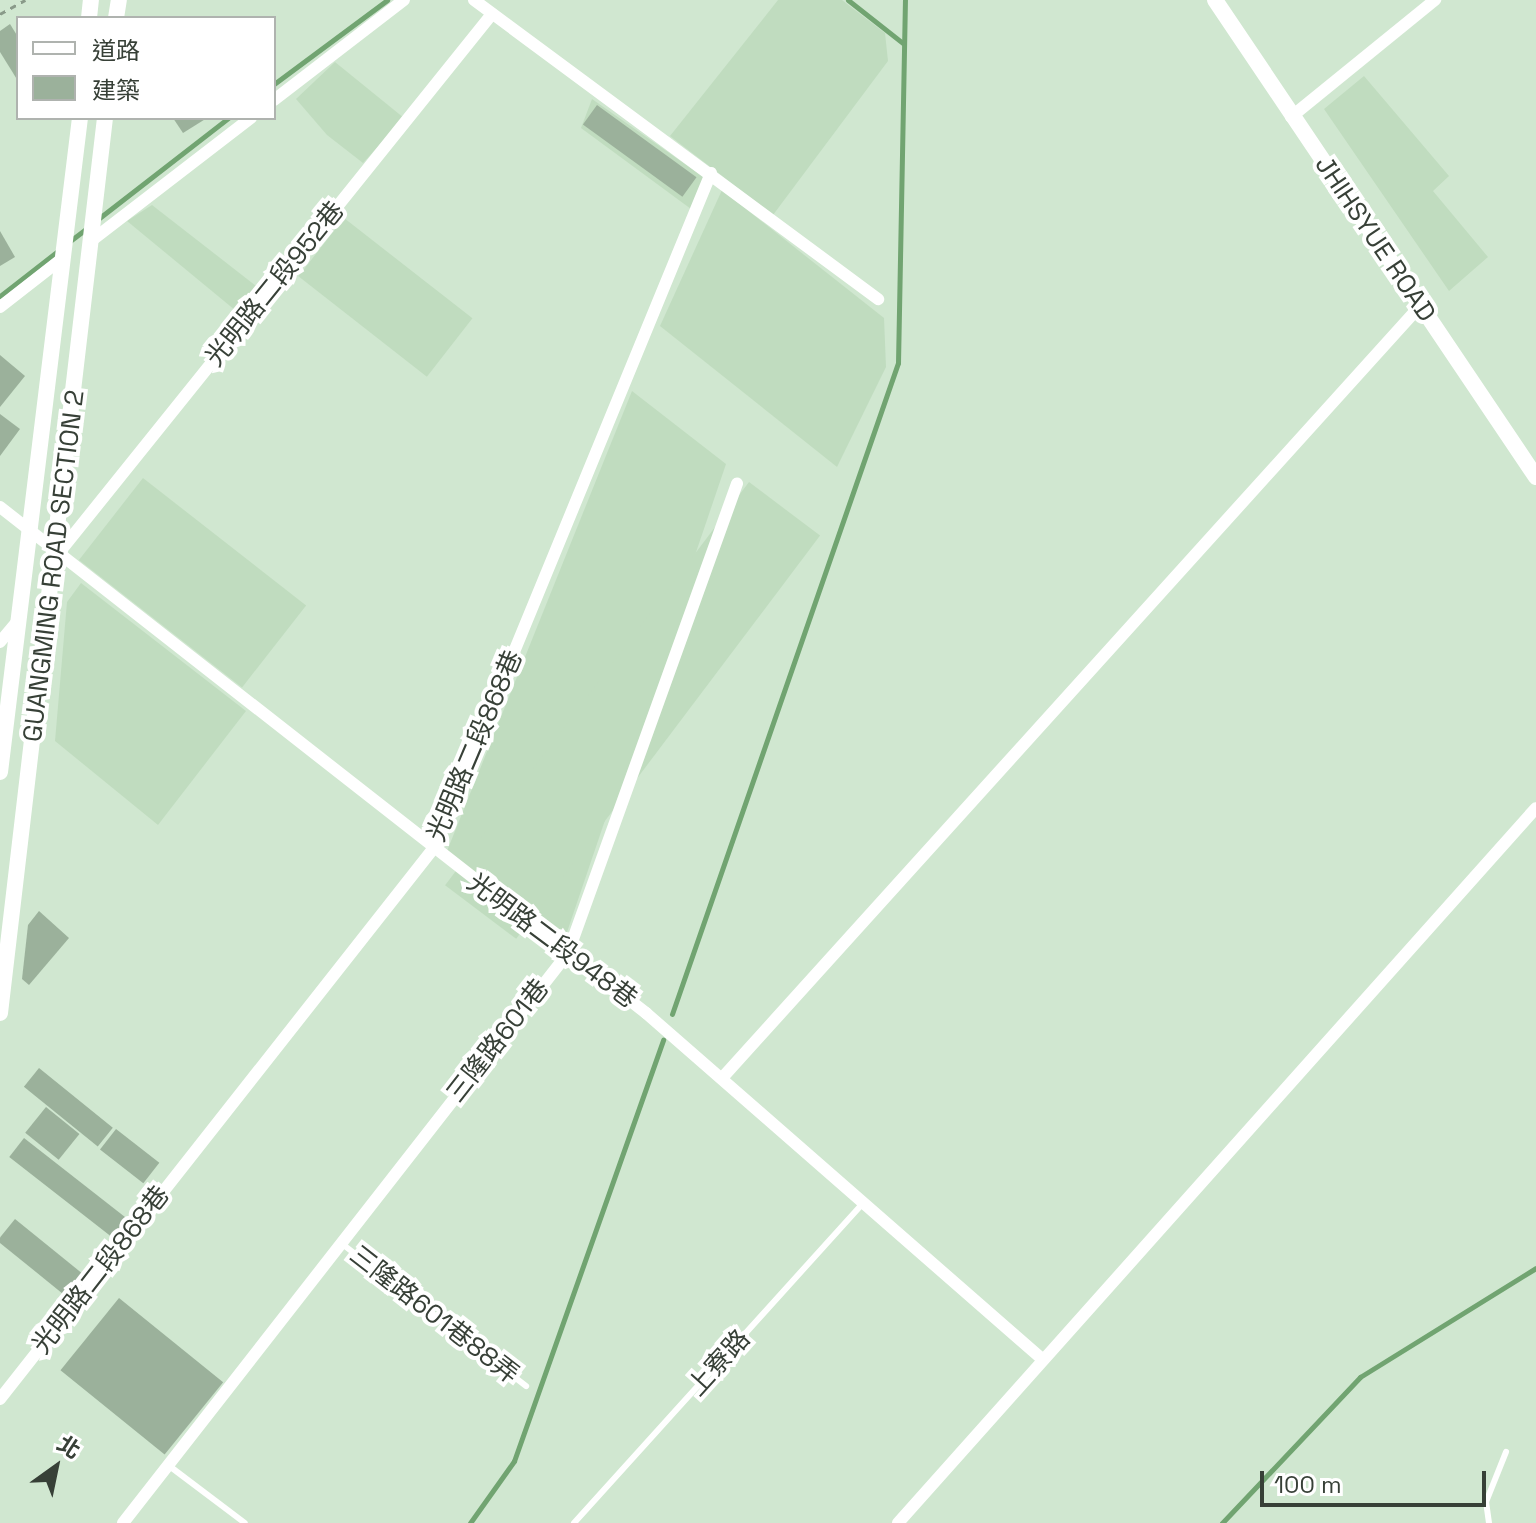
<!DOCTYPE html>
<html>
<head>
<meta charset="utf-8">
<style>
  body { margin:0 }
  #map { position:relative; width:1536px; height:1523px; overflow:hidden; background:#d0e7d0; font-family:"Space Grotesk","Noto Sans TC",sans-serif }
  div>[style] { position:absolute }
  .built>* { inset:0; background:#c0dcbf; transform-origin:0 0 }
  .stream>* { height:5px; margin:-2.5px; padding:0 2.5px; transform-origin:2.5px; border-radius:2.5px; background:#71a471 }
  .building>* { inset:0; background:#9bb19b; transform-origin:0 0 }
  .path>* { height:3px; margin-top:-1.5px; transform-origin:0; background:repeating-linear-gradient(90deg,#899a89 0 6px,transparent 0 12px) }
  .service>* { height:6px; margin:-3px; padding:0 3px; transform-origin:3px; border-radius:3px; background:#fff }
  .minor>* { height:12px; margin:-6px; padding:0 6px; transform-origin:6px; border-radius:6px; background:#fff }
  .tertiary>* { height:16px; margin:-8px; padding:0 8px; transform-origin:8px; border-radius:8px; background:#fff }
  span { translate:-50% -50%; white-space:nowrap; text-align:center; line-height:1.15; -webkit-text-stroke:8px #fff; paint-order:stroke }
  .street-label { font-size:26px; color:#374037 }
  .legend { position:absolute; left:16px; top:16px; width:260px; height:104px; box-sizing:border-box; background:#fff; border:2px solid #afb3af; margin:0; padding:10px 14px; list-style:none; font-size:24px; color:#374037 }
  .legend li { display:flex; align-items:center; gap:16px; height:40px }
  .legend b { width:40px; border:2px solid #afb3af }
  .north { position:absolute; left:16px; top:1427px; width:80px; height:80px; -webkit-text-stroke:6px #fff; paint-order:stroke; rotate:33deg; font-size:22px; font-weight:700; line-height:32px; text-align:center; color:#374037 }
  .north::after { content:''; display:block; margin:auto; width:28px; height:36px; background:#374037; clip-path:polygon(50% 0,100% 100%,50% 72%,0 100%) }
  .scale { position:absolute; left:1260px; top:1471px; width:226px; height:36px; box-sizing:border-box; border:4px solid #374037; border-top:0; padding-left:10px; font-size:24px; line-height:28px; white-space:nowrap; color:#374037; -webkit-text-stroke:6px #fff; paint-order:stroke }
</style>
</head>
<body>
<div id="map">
  <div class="built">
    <i style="clip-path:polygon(778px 0,842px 0,885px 33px,888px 61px,773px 215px,670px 136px)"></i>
    <i style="clip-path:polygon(335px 62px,404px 118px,363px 163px,327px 135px,296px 99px)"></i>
    <i style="clip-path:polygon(1364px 76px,1449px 176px,1433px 191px,1488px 257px,1449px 291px,1324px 109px)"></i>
    <i style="clip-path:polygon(592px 99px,705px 178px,691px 209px,581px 128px)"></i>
    <i style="clip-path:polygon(722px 190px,884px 318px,886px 367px,837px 467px,660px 326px)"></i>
    <i style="clip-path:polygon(152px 205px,260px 289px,247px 320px,127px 221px)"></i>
    <i style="left:344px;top:218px;width:163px;height:74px;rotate:38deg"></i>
    <i style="clip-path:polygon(632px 391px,726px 464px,564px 941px,445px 856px)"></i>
    <i style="left:143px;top:478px;width:207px;height:104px;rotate:38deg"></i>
    <i style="left:749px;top:482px;width:89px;height:505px;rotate:37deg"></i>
    <i style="clip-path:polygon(81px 583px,246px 711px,158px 825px,55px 741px,67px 602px)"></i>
  </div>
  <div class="stream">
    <i style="left:848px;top:0;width:71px;rotate:38.2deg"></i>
    <i style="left:274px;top:84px;width:141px;rotate:-36.6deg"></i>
    <i style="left:98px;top:219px;width:165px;rotate:-37.8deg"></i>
    <i style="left:70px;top:241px;width:21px;rotate:-37deg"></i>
    <i style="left:0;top:296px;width:75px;rotate:-37.9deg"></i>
    <i style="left:672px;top:1014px;width:689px;rotate:-70.86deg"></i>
    <i style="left:898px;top:363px;width:363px;rotate:-88.9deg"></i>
    <i style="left:470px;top:1523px;width:76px;rotate:-54.6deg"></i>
    <i style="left:514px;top:1461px;width:447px;rotate:-70.5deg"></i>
    <i style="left:1222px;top:1523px;width:201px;rotate:-46.6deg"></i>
    <i style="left:1360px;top:1377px;width:207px;rotate:-31.8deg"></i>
  </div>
  <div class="building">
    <i style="clip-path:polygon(10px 24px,18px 37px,18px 81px,0 52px,0 31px)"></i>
    <i style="left:597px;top:105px;width:123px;height:24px;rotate:36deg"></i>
    <i style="clip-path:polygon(173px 118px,207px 118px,183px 133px)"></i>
    <i style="clip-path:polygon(0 231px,15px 257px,0 266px)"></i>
    <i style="clip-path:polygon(0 355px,25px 376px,0 407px)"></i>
    <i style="clip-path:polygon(0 414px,20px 429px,0 456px)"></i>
    <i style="clip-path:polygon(39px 911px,69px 938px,29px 985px,22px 979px,28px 925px)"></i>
    <i style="left:39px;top:1068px;width:95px;height:24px;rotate:39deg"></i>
    <i style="left:46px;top:1107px;width:43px;height:33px;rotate:39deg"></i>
    <i style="left:116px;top:1129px;width:55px;height:26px;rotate:38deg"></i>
    <i style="left:24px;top:1138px;width:133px;height:24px;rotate:38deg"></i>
    <i style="left:15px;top:1219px;width:94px;height:28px;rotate:39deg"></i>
    <i style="left:119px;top:1298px;width:134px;height:93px;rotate:39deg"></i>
  </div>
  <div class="path">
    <i style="left:0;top:14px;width:29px;rotate:-29deg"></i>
  </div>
  <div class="service">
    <i style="left:341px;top:1243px;width:234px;rotate:37.7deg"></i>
    <i style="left:168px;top:1465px;width:96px;rotate:37deg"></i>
    <i style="left:574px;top:1523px;width:431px;rotate:-47.9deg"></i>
    <i style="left:1489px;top:1523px;width:21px;rotate:-98deg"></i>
    <i style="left:1486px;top:1502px;width:54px;rotate:-68.2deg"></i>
  </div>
  <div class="minor">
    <i style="left:474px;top:0;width:503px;rotate:36.51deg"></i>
    <i style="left:274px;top:100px;width:164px;rotate:-37.6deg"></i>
    <i style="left:1291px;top:117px;width:186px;rotate:-39.1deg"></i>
    <i style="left:91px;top:241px;width:202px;rotate:-37.6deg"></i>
    <i style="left:0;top:307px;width:80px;rotate:-37.9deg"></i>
    <i style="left:0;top:507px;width:821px;rotate:38.07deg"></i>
    <i style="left:646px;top:1013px;width:526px;rotate:41.14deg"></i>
    <i style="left:58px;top:554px;width:693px;rotate:-51.21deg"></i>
    <i style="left:0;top:642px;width:30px;rotate:-50deg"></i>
    <i style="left:723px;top:1077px;width:1039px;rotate:-47.89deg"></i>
    <i style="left:0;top:1399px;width:700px;rotate:-51.79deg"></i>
    <i style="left:433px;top:849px;width:731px;rotate:-67.65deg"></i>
    <i style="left:123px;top:1523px;width:723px;rotate:-52.02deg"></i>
    <i style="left:568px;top:953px;width:499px;rotate:-70.2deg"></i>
    <i style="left:898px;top:1523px;width:958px;rotate:-48.26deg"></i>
  </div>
  <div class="tertiary">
    <i style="left:1215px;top:0;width:575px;rotate:56.06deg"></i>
    <i style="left:89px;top:18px;width:18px;rotate:-84deg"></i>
    <i style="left:116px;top:18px;width:18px;rotate:-81deg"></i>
    <i style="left:0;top:772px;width:659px;rotate:-83.03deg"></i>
    <i style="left:0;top:1013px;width:901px;rotate:-83.31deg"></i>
  </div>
  <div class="street-label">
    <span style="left:1375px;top:239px;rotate:56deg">JHIHSYUE ROAD</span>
    <span style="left:275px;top:284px;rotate:-51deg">光明路二段952巷</span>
    <span style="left:54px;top:566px;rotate:-83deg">GUANGMING ROAD SECTION 2</span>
    <span style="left:475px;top:746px;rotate:-67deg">光明路二段868巷</span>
    <span style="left:552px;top:941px;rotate:37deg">光明路二段948巷</span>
    <span style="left:498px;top:1041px;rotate:-52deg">三隆路601巷</span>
    <span style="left:101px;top:1270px;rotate:-52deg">光明路二段868巷</span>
    <span style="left:434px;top:1315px;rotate:38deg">三隆路601巷88弄</span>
    <span style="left:719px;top:1363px;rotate:-48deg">上寮路</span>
  </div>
  <ul class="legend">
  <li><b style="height:10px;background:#fff"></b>道路</li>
  <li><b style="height:22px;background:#9bb19b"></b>建築</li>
  </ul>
  <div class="north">北</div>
  <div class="scale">100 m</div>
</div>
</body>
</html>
